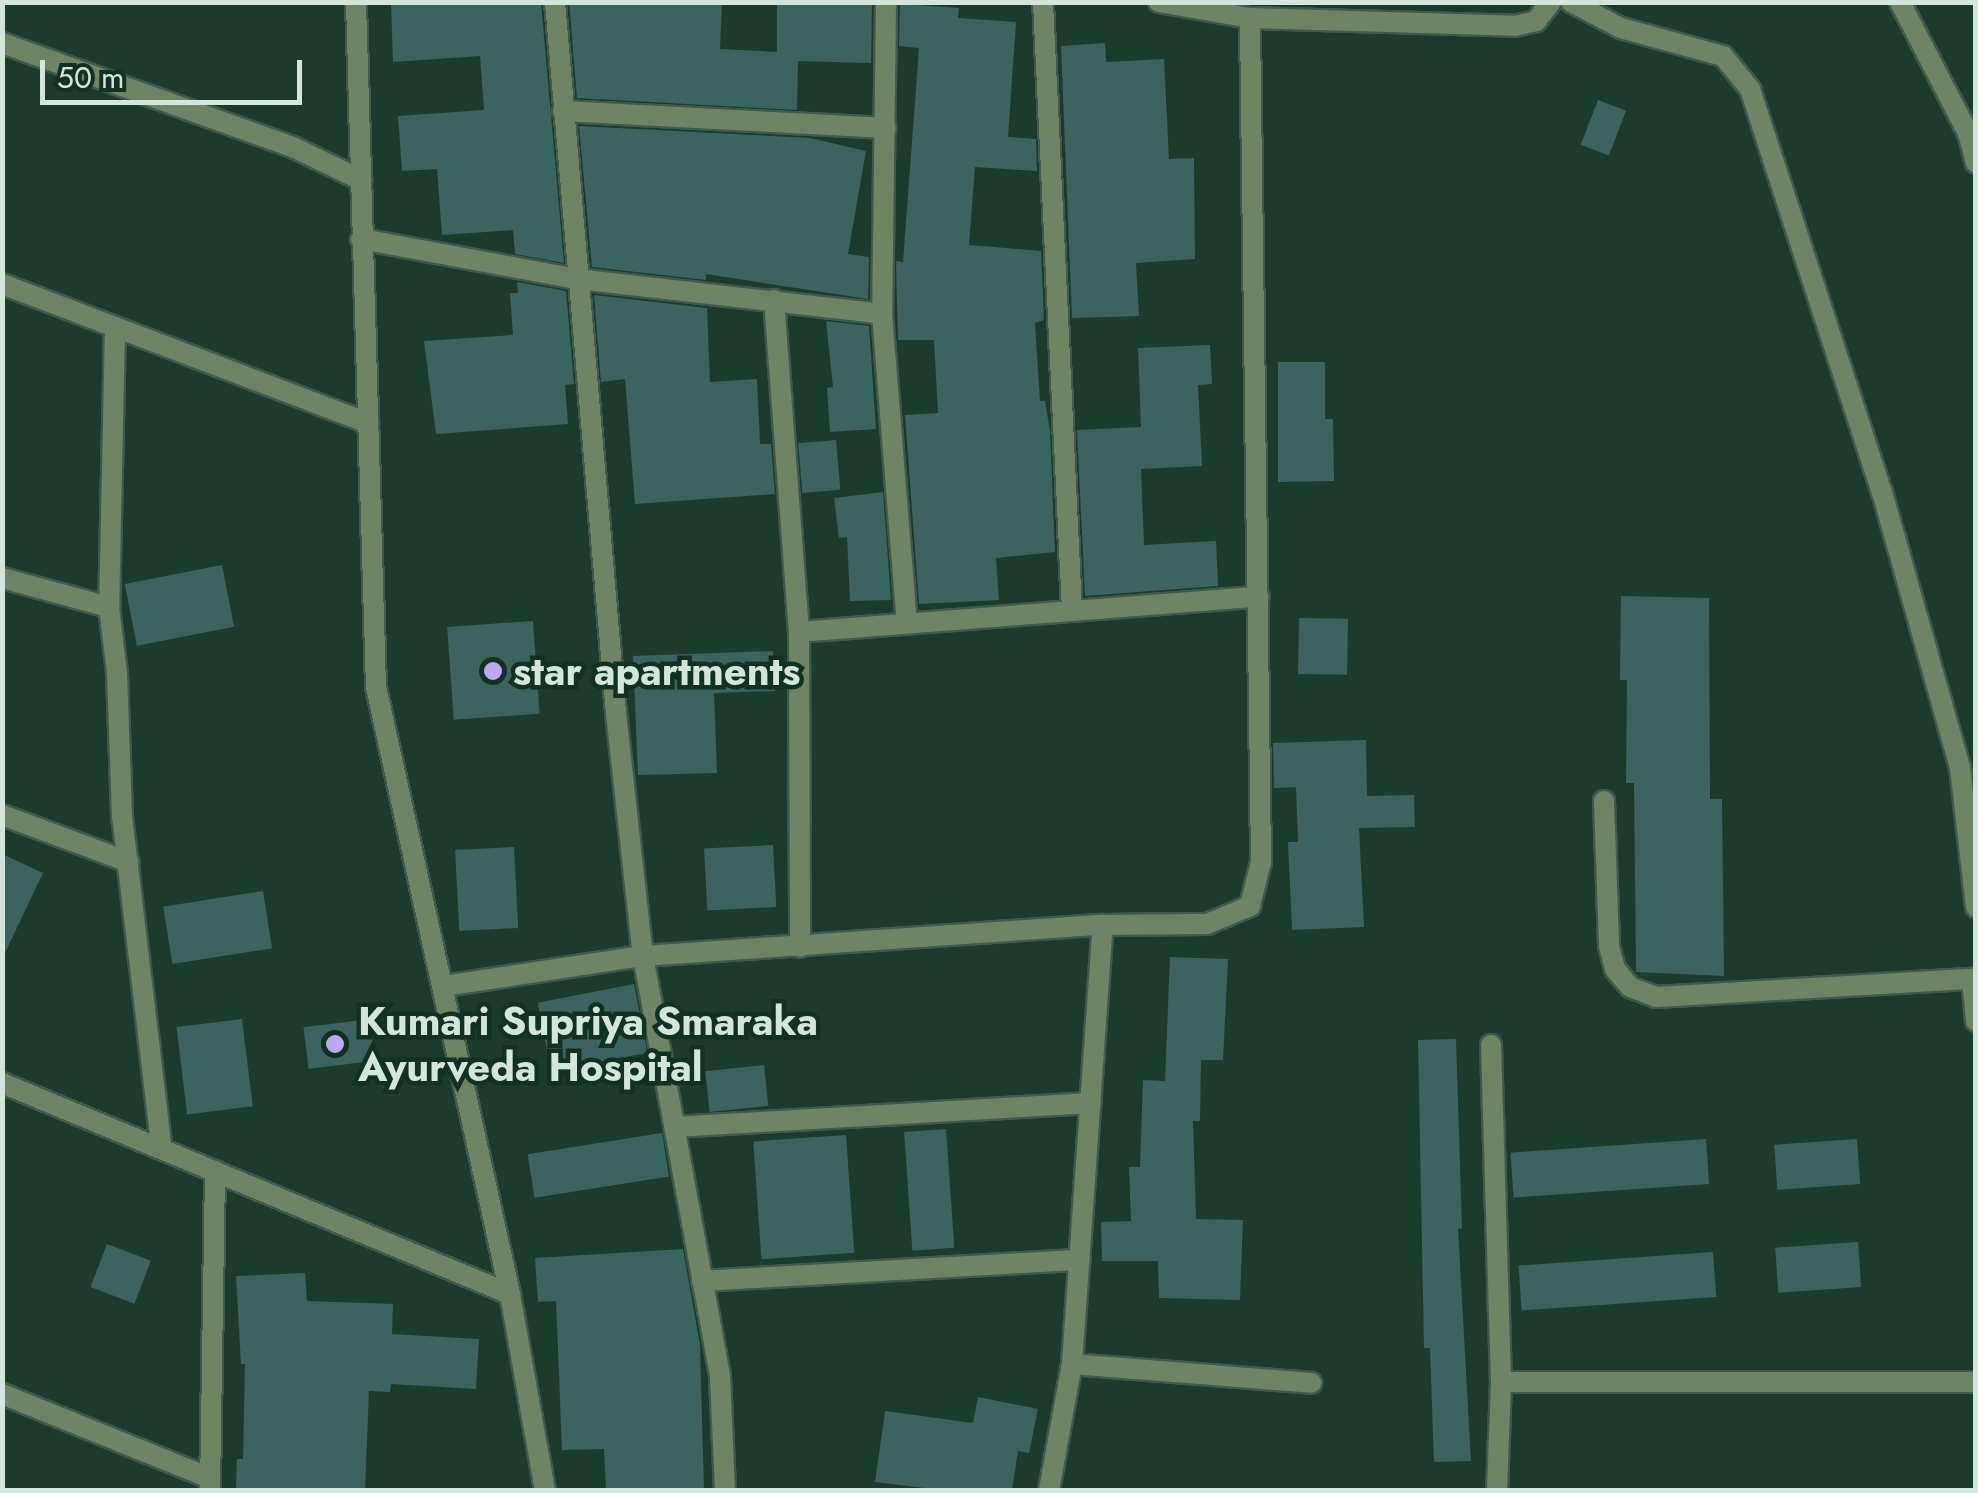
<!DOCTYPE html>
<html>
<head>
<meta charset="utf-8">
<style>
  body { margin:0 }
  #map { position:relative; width:1978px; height:1493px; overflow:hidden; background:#1d3b2d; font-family:Jost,sans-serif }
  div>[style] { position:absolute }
  .building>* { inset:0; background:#3c6360; transform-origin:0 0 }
  .roads { filter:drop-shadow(2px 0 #3e5a4c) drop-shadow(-2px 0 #3e5a4c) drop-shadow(0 2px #3e5a4c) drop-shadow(0 -2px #3e5a4c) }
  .street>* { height:20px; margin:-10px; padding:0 10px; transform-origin:10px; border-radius:10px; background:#708367 }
  .dots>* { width:28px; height:28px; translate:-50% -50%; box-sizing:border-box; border:5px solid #123123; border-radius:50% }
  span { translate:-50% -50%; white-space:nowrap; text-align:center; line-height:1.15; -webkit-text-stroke:9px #123123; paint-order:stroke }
  .poi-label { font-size:40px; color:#d4e5db; font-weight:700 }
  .left { translate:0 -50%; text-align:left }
  .frame { position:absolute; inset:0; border:5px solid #d4e5db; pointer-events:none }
  .scale { position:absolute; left:40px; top:60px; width:262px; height:45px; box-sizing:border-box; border:5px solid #d4e5db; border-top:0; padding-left:12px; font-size:30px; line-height:35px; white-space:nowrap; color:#d4e5db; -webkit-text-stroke:8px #123123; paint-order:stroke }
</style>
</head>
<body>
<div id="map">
  <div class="building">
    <i style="clip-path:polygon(391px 2px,541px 2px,564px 263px,515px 254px,513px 230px,442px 235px,437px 169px,402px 171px,398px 116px,484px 110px,480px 56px,393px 62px)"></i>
    <i style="clip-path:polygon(569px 2px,722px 2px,720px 49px,777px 52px,777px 2px,872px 2px,871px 63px,798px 61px,797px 110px,577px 98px)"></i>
    <i style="clip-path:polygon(900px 4px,959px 8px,958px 18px,1016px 22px,1008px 137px,1036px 139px,1037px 171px,975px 167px,969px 245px,1041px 251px,1044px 320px,1035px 323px,1040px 401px,1045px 401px,1050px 431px,1055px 552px,996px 558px,999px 600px,919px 604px,905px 415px,938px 413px,934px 340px,898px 340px,896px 261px,903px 262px,919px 48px,899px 46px)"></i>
    <i style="clip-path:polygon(1105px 43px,1106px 62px,1164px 59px,1169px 159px,1194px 158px,1195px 259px,1136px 263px,1139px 316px,1072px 318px,1061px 46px)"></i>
    <i style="left:1598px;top:100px;width:30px;height:48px;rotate:21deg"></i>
    <i style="clip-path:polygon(579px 126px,810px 138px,866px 151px,848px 254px,869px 257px,868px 299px,706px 274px,706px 280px,592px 267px)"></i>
    <i style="clip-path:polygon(517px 282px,566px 291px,574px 384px,565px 385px,568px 424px,436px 434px,424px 341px,513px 335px,510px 293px,518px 293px)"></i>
    <i style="clip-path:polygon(594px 295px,707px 308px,710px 382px,757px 379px,760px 444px,771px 444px,775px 494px,635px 504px,625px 379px,601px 382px)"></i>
    <i style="clip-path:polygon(826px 321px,869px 326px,876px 429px,830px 432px,827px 388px,833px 387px)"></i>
    <i style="clip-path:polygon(1210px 345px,1212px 384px,1198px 385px,1202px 466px,1141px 469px,1144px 545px,1216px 541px,1218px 586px,1085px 596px,1077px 430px,1141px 427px,1138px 348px)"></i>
    <i style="clip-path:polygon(1278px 362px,1325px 362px,1325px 419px,1333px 419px,1334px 481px,1278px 482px)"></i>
    <i style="left:836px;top:440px;width:50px;height:38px;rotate:85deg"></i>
    <i style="clip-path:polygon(883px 492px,891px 600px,850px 601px,847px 537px,839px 538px,834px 498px)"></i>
    <i style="left:222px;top:565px;width:63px;height:99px;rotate:79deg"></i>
    <i style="clip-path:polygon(1621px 596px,1709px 598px,1710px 799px,1722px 799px,1724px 976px,1636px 972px,1634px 783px,1626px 783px,1627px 680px,1620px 680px)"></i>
    <i style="left:1299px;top:618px;width:49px;height:56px;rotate:1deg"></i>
    <i style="left:533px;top:621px;width:93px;height:86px;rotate:86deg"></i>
    <i style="clip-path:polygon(773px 651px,775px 691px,714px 693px,717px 773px,638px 775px,633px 656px)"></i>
    <i style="clip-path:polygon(1366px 740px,1367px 796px,1414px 795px,1415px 827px,1359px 828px,1364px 927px,1292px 930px,1288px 842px,1298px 842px,1296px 787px,1274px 788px,1273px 743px)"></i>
    <i style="left:773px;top:845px;width:62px;height:69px;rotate:87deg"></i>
    <i style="left:514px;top:847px;width:81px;height:59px;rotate:87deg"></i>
    <i style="clip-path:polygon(2px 854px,43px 873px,2px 959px)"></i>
    <i style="left:263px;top:891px;width:58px;height:101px;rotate:81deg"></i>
    <i style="clip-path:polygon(1170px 957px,1228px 959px,1223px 1060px,1201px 1060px,1200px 1121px,1193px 1121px,1196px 1219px,1243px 1220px,1240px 1300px,1159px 1298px,1158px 1261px,1102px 1261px,1101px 1222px,1131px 1221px,1129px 1167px,1140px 1167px,1143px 1080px,1165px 1081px)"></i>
    <i style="left:634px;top:984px;width:70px;height:98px;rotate:79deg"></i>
    <i style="left:242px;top:1019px;width:88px;height:66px;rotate:83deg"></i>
    <i style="left:370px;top:1019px;width:42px;height:67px;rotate:83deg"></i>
    <i style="clip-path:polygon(1456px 1039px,1462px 1228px,1458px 1229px,1471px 1461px,1434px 1462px,1430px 1348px,1424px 1348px,1418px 1040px)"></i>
    <i style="left:764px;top:1065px;width:41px;height:59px;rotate:84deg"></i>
    <i style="left:946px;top:1129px;width:119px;height:42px;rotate:86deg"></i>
    <i style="left:662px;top:1133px;width:44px;height:136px;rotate:81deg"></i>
    <i style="left:846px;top:1135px;width:118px;height:93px;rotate:86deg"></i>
    <i style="left:1706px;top:1139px;width:45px;height:196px;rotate:86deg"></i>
    <i style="left:1857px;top:1139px;width:45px;height:83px;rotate:86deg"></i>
    <i style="left:1858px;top:1242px;width:45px;height:83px;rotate:86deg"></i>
    <i style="left:107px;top:1244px;width:47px;height:46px;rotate:21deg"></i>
    <i style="clip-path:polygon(683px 1249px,700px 1345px,704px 1490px,606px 1490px,604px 1449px,562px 1450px,556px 1301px,538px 1302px,535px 1258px)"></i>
    <i style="left:1713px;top:1252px;width:45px;height:195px;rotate:86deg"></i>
    <i style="clip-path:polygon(305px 1273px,307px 1301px,393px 1304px,392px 1334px,479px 1339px,476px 1389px,391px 1384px,390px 1392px,369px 1391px,365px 1490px,236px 1490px,237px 1459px,243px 1459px,245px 1364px,241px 1364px,236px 1276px)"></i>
    <i style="clip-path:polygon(978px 1397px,1038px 1409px,1029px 1453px,1018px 1451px,1012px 1490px,941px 1490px,875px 1482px,885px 1411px,973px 1423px)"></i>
  </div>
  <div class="roads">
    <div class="street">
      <i style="left:356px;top:2px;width:685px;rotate:88.33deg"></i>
      <i style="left:376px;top:687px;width:622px;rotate:77.55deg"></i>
      <i style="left:510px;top:1294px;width:199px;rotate:79.9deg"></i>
      <i style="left:555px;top:2px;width:714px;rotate:85.1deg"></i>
      <i style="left:616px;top:713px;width:244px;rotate:83.7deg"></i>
      <i style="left:643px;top:956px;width:427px;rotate:79.6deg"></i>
      <i style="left:720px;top:1376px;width:114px;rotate:87.5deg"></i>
      <i style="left:886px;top:2px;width:312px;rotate:90.7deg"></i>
      <i style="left:882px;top:314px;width:310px;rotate:85.4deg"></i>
      <i style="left:1043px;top:2px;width:610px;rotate:87.27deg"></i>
      <i style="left:1159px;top:2px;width:92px;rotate:10deg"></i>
      <i style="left:1250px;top:18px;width:265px;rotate:1.7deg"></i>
      <i style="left:1515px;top:26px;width:22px;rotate:-13deg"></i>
      <i style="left:1536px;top:21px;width:24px;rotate:-52deg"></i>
      <i style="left:1571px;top:2px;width:56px;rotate:27.5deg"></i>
      <i style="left:1621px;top:28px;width:106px;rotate:15.4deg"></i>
      <i style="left:1723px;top:56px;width:43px;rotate:50.7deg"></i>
      <i style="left:1750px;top:89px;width:424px;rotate:71.9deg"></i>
      <i style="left:1882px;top:492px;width:286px;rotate:74.2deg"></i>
      <i style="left:1960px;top:767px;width:141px;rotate:83.5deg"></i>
      <i style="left:1900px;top:2px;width:148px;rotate:62.6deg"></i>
      <i style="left:1968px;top:133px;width:31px;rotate:75deg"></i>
      <i style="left:2px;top:43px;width:309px;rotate:19.7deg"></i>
      <i style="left:293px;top:147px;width:76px;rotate:25.9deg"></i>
      <i style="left:563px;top:111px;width:323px;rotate:3deg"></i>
      <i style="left:361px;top:239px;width:220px;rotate:10.5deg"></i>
      <i style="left:577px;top:279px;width:307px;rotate:6.5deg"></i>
      <i style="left:2px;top:284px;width:392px;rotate:20.8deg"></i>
      <i style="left:774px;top:300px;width:333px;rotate:85.7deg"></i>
      <i style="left:799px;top:632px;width:315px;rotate:89.8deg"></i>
      <i style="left:115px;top:328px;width:279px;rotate:91.2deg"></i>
      <i style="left:109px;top:607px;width:66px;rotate:83.1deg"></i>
      <i style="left:117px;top:673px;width:143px;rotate:88deg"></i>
      <i style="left:122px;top:816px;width:335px;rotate:83.2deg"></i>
      <i style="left:2px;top:578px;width:111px;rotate:15.2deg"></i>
      <i style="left:799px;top:632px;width:461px;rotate:-4.4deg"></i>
      <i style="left:1604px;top:801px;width:145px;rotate:88deg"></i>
      <i style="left:1609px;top:946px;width:24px;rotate:75deg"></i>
      <i style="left:1615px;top:969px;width:23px;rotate:50deg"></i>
      <i style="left:1630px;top:987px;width:28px;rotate:21deg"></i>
      <i style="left:1656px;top:997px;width:317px;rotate:-3.3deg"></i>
      <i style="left:1972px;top:979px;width:42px;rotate:84.6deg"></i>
      <i style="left:2px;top:815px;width:135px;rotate:20.3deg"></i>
      <i style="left:444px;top:986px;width:201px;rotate:-8.6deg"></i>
      <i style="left:643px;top:956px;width:461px;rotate:-3.9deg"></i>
      <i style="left:1103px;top:925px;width:104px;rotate:-0.6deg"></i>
      <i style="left:1207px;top:924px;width:47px;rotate:-22.7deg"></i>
      <i style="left:1250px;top:906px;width:45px;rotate:-76deg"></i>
      <i style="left:1261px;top:862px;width:844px;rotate:-90.75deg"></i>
      <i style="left:1491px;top:1045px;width:337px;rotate:88.3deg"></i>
      <i style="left:1501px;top:1382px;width:108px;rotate:92.1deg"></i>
      <i style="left:2px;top:1083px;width:550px;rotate:22.56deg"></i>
      <i style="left:675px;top:1127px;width:416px;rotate:-3.3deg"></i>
      <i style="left:702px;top:1281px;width:378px;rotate:-3.2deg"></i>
      <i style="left:1072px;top:1364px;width:240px;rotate:4.5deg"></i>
      <i style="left:1501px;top:1382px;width:475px"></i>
      <i style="left:2px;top:1394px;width:224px;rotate:22deg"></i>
      <i style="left:210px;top:1490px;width:319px;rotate:-89.1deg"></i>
      <i style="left:1049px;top:1490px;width:128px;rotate:-79.7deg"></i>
      <i style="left:1072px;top:1364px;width:440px;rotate:-86deg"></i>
    </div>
  </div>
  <div class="dots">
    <i style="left:493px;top:671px;background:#bcaaf5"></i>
    <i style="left:335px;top:1044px;background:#bcaaf5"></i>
  </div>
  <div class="poi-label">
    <span class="left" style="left:513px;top:671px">star apartments</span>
    <span class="left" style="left:358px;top:1044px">Kumari Supriya Smaraka<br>Ayurveda Hospital</span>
  </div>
  <div class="frame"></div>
  <div class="scale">50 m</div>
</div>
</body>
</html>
